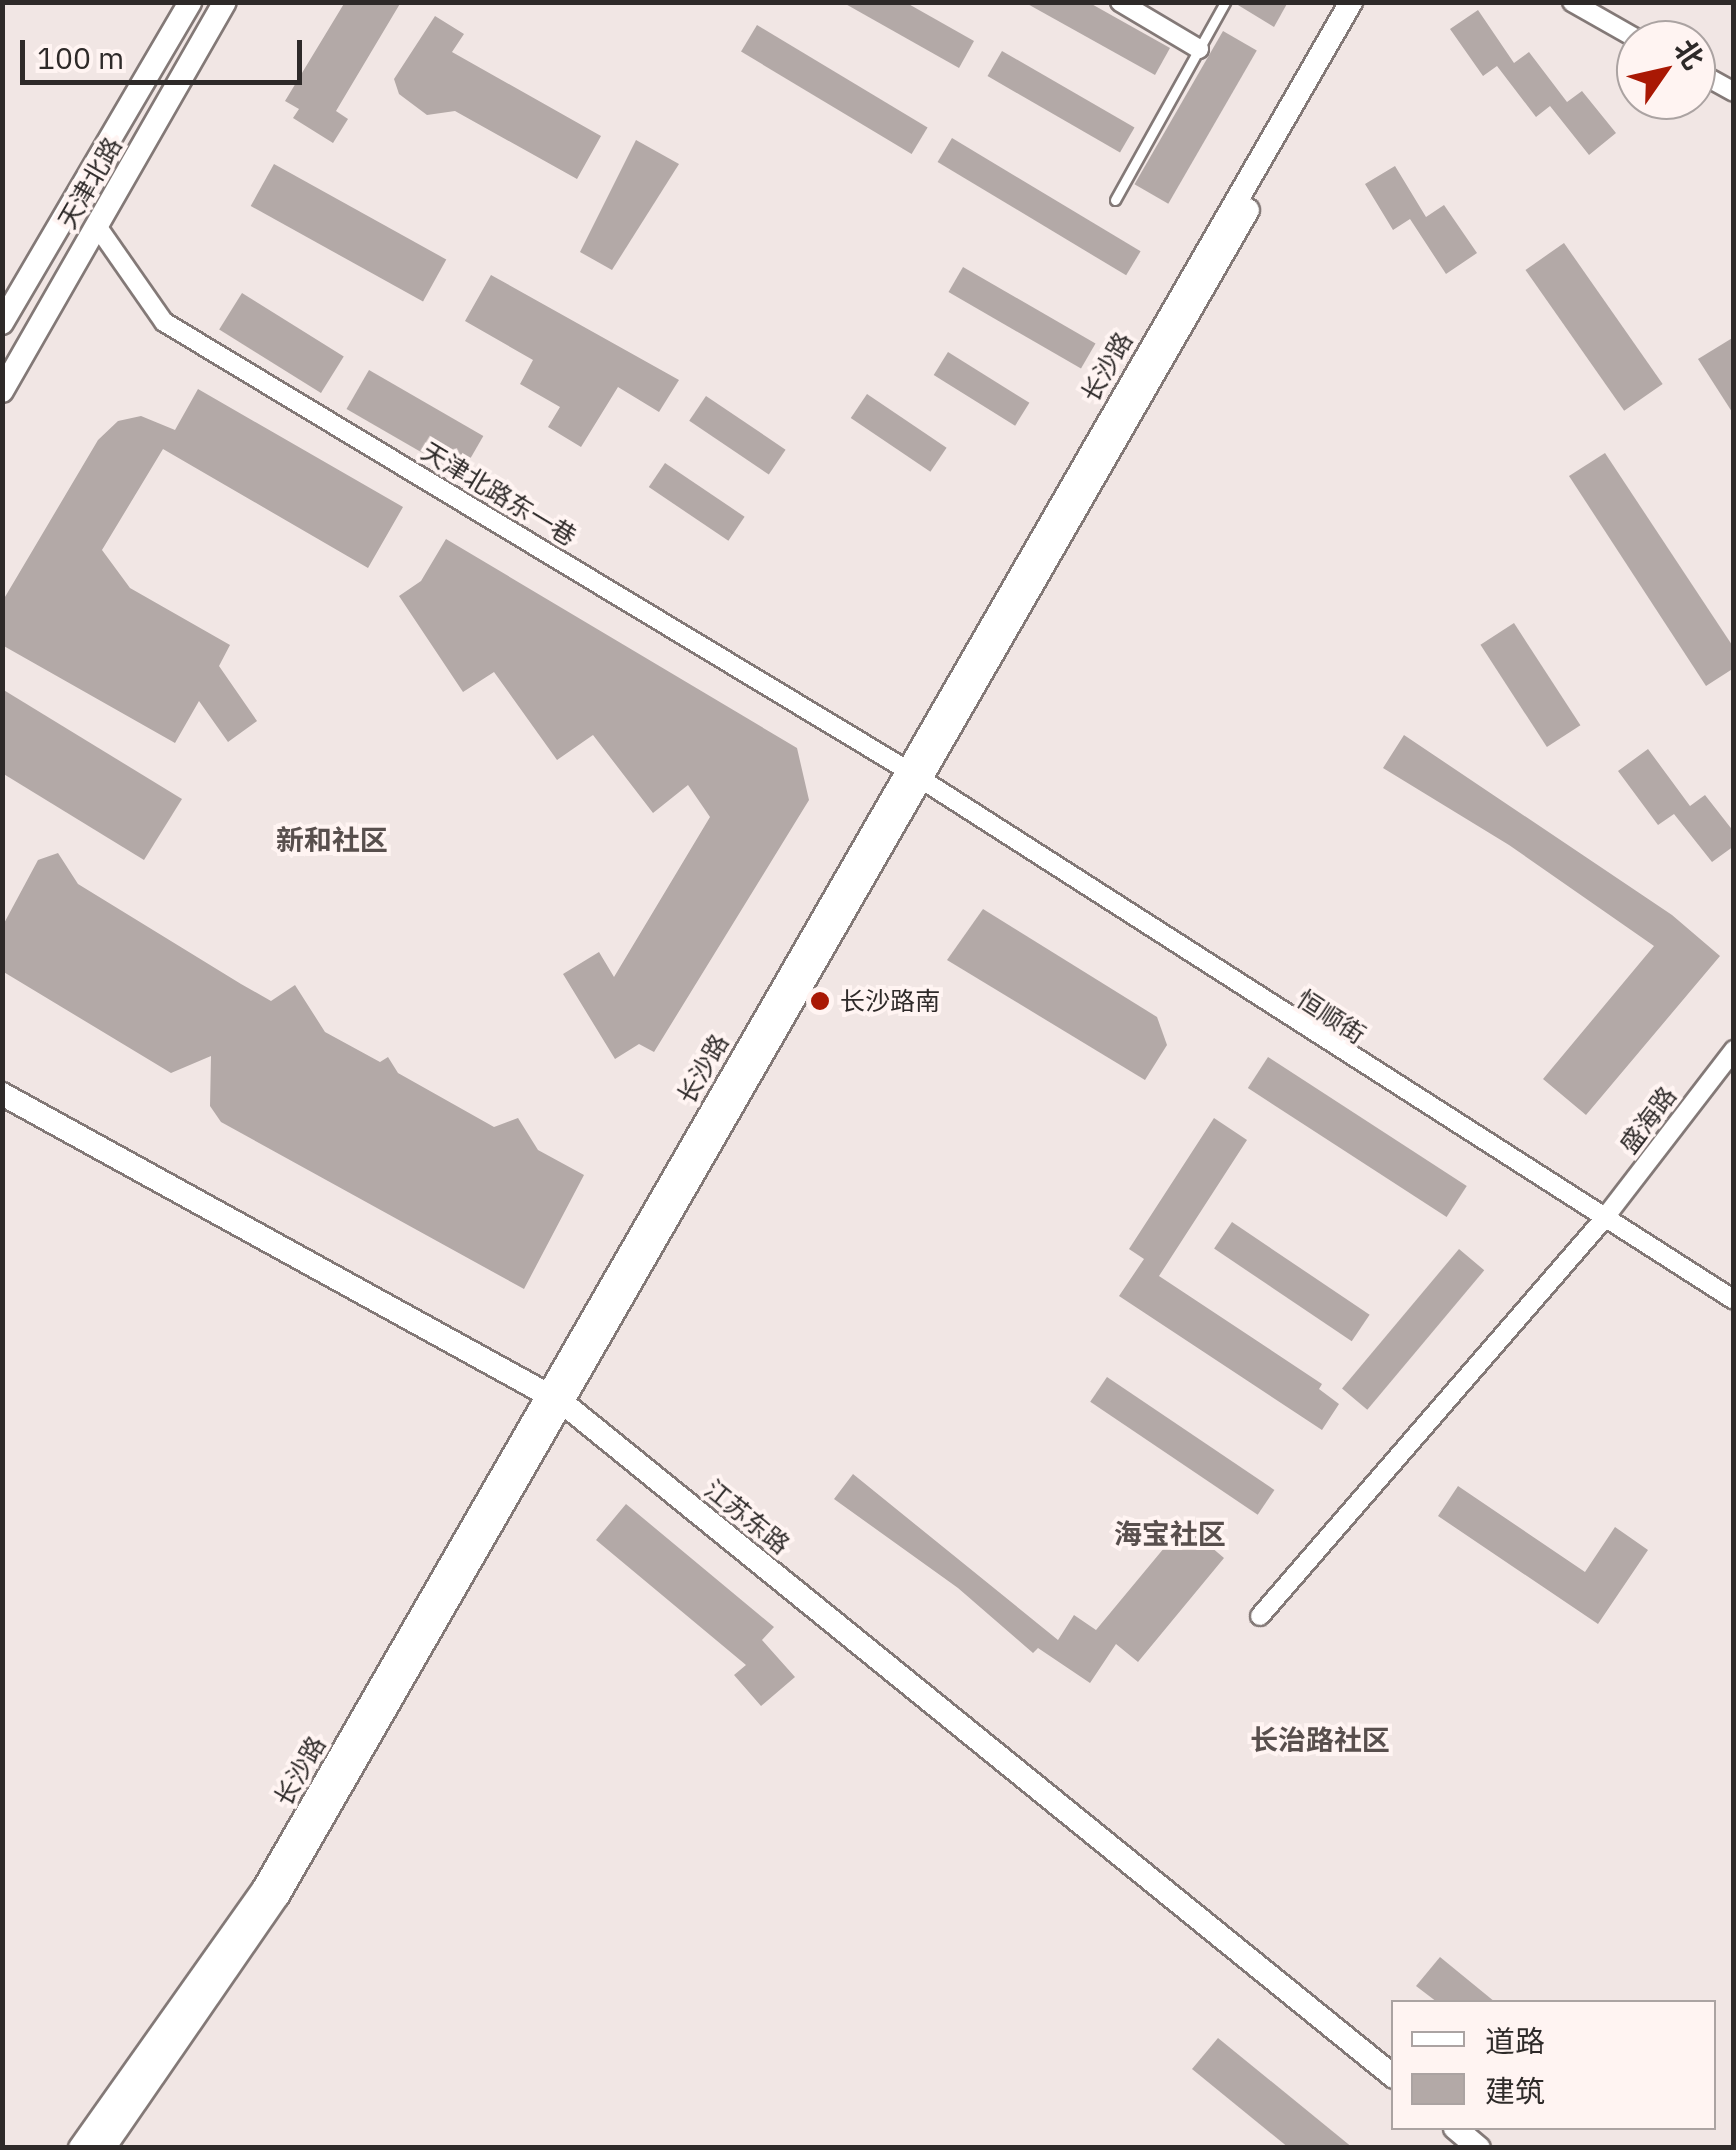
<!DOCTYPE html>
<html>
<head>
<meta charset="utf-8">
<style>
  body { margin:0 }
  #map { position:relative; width:1736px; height:2150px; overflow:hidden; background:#f1e6e4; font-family:"IBM Plex Sans","Noto Sans SC",sans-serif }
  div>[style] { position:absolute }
  .building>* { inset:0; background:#b3a9a7; transform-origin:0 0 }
  .roads { filter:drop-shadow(2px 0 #837977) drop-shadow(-2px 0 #837977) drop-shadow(0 2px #837977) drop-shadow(0 -2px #837977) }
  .service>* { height:9px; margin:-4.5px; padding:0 4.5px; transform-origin:4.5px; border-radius:4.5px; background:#fff }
  .minor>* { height:18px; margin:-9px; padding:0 9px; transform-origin:9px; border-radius:9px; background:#fff }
  .tertiary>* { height:22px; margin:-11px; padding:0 11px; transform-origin:11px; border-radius:11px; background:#fff }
  .dots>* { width:28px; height:28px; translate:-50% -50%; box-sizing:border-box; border:5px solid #fff4f2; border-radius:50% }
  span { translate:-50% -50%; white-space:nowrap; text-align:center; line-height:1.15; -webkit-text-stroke:8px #fff4f2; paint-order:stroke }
  .street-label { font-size:25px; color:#2e2a29 }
  .poi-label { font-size:25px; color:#2e2a29 }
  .left { translate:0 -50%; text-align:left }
  .neighbourhood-label { font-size:28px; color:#584f4d; font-weight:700 }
  .frame { position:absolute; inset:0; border:5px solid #2e2a29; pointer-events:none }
  .legend { position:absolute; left:1391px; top:2000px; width:325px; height:130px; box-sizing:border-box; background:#fff4f2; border:2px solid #aba3a2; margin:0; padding:12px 18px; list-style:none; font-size:30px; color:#2e2a29 }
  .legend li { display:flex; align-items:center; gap:20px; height:50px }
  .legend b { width:50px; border:2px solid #aba3a2 }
  .north { position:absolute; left:1616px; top:20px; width:100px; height:100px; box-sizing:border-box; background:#fff4f2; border:2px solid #aba3a2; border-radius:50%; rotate:56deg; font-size:28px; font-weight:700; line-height:40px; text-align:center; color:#2e2a29 }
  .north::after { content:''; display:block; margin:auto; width:35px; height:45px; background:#a91804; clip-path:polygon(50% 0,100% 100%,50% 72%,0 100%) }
  .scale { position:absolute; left:20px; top:40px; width:282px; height:45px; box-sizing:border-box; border:5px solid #2e2a29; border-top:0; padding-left:12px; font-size:30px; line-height:35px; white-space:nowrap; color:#2e2a29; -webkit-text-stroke:8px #fff4f2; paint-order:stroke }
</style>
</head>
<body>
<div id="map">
  <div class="building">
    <i style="clip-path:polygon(345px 2px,401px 2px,336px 111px,348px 119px,333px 143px,293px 118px,299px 109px,285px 101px)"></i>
    <i style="clip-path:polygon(842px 2px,905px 2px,974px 41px,959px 68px)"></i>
    <i style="clip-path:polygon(1024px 2px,1088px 2px,1170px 48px,1155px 75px)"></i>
    <i style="clip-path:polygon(1233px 2px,1288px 2px,1274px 27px)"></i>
    <i style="clip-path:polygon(1478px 10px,1514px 63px,1529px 52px,1567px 102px,1582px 91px,1616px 133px,1589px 155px,1550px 106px,1536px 117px,1497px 66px,1483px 76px,1450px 29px)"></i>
    <i style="clip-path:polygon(435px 16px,464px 34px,452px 52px,601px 136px,577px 179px,455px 111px,427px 115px,399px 94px,394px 79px)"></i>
    <i style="left:757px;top:25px;width:199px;height:31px;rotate:31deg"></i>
    <i style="left:1223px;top:31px;width:39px;height:177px;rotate:30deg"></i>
    <i style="left:1002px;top:51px;width:153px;height:29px;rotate:30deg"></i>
    <i style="left:952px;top:138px;width:220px;height:28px;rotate:31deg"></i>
    <i style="clip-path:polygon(636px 140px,679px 164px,612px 270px,580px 252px)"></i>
    <i style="left:274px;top:164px;width:197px;height:48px;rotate:29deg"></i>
    <i style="clip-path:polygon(1395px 166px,1426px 217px,1444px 205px,1477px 253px,1446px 274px,1410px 219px,1393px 230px,1365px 184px)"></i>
    <i style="left:1564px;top:243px;width:172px;height:47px;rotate:55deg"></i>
    <i style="left:963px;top:267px;width:153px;height:29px;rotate:30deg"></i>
    <i style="clip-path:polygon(491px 275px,679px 380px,659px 412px,618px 387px,581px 447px,548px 427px,560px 407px,520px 384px,533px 360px,465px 321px)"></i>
    <i style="left:242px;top:293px;width:120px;height:43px;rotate:32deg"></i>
    <i style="clip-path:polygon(1734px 337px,1734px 415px,1698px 359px)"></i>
    <i style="left:948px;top:352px;width:96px;height:27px;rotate:32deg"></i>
    <i style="left:369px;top:370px;width:132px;height:45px;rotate:30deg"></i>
    <i style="clip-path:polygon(198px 389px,403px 507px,368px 568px,163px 449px,102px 550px,130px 588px,230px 645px,219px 666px,257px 721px,228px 742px,199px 701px,175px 743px,2px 645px,2px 602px,98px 440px,118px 421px,141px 416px,175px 430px)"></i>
    <i style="left:867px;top:394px;width:96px;height:29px;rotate:34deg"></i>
    <i style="left:706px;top:396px;width:96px;height:30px;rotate:34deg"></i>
    <i style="clip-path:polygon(1605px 453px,1734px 648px,1734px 668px,1706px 686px,1569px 476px)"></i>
    <i style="left:665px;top:463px;width:96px;height:29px;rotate:34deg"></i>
    <i style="clip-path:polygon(446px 539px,797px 748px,809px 800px,654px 1052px,639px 1044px,615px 1059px,563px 974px,599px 952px,614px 977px,710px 817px,688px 785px,653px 813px,593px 735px,557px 760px,494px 672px,463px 692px,399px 596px,421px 581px)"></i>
    <i style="left:1514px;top:623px;width:122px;height:40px;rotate:57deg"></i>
    <i style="clip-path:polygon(2px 689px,182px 799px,144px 860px,2px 773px)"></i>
    <i style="clip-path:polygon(1404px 735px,1672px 915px,1720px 956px,1586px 1115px,1543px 1079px,1654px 946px,1509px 845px,1383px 768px)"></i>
    <i style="clip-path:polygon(1648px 749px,1690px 806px,1705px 795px,1734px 832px,1734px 846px,1712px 862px,1674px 814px,1658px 825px,1618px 771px)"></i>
    <i style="clip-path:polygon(58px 853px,78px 884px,241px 984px,271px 1001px,295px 985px,325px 1032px,380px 1062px,388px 1057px,398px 1073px,494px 1127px,518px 1118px,538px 1150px,584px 1175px,524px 1289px,221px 1122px,210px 1106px,211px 1056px,171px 1073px,2px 971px,2px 927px,38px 860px)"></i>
    <i style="clip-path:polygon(983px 909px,1157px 1017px,1167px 1045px,1145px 1080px,947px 960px)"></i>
    <i style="left:1268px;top:1057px;width:237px;height:37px;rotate:33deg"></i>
    <i style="clip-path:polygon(1214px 1118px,1247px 1140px,1159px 1276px,1322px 1384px,1319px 1389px,1339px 1404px,1322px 1430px,1119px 1296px,1144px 1259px,1129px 1249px)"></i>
    <i style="left:1232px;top:1222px;width:166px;height:32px;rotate:34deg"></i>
    <i style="left:1459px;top:1249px;width:33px;height:182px;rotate:40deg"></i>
    <i style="left:1107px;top:1377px;width:202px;height:30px;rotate:34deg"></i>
    <i style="clip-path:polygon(853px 1474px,1058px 1640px,1074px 1615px,1096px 1630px,1184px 1524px,1224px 1558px,1138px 1662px,1116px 1644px,1090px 1683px,1038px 1648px,1033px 1653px,958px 1588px,834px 1499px)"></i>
    <i style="clip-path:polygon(1458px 1486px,1585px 1572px,1615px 1527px,1648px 1550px,1598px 1624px,1438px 1516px)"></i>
    <i style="clip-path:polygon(626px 1504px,774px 1627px,762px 1640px,795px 1677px,761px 1706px,734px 1675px,746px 1665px,596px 1540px)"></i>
    <i style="clip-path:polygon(1440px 1957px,1495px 2002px,1437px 2002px,1416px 1986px)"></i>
    <i style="clip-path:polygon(1218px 2038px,1353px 2148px,1289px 2148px,1192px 2069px)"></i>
  </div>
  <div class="roads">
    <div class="service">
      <i style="left:1115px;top:200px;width:227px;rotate:-60.9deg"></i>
    </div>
    <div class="minor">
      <i style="left:1120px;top:2px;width:92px;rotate:30.7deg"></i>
      <i style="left:1572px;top:2px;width:77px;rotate:29.6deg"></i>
      <i style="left:1696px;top:71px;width:43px;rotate:28.9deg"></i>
      <i style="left:97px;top:226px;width:117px;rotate:55.1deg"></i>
      <i style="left:164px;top:322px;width:868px;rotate:31.09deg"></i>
      <i style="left:907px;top:770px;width:982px;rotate:32.65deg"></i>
      <i style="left:1260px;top:1616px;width:524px;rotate:-49.1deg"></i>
      <i style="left:1603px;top:1220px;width:215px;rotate:-52.4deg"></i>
    </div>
    <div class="tertiary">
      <i style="left:2px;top:323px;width:372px;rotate:-59.6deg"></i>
      <i style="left:2px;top:391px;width:448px;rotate:-60.2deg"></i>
      <i style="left:2px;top:1094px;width:640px;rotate:28.85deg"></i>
      <i style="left:563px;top:1403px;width:1070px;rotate:39.04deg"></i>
      <i style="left:1455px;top:2128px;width:31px;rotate:40deg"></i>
      <i style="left:80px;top:2148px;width:319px;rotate:-54.7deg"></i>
      <i style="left:264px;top:1888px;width:2177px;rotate:-60.04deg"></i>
      <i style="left:104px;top:2148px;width:306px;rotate:-55.4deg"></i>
      <i style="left:278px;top:1896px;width:1945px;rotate:-60.09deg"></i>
    </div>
  </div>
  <div class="dots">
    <i style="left:820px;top:1001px;background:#a91804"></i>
  </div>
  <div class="street-label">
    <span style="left:90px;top:183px;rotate:-60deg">天津北路</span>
    <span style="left:1107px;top:367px;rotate:-60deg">长沙路</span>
    <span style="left:499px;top:494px;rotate:31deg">天津北路东一巷</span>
    <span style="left:1331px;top:1017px;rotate:33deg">恒顺街</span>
    <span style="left:703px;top:1069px;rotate:-60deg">长沙路</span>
    <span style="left:1648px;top:1120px;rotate:-53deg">盛海路</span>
    <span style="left:747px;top:1517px;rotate:39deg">江苏东路</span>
    <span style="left:300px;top:1771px;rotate:-60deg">长沙路</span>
  </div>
  <div class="poi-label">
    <span class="left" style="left:840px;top:1001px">长沙路南</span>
  </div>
  <div class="neighbourhood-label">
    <span style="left:332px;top:840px">新和社区</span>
    <span style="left:1170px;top:1534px">海宝社区</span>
    <span style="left:1320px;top:1740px">长治路社区</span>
  </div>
  <div class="frame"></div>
  <ul class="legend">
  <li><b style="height:12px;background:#fff"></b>道路</li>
  <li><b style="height:28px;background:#b3a9a7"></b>建筑</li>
  </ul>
  <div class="north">北</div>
  <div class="scale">100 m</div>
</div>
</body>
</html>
